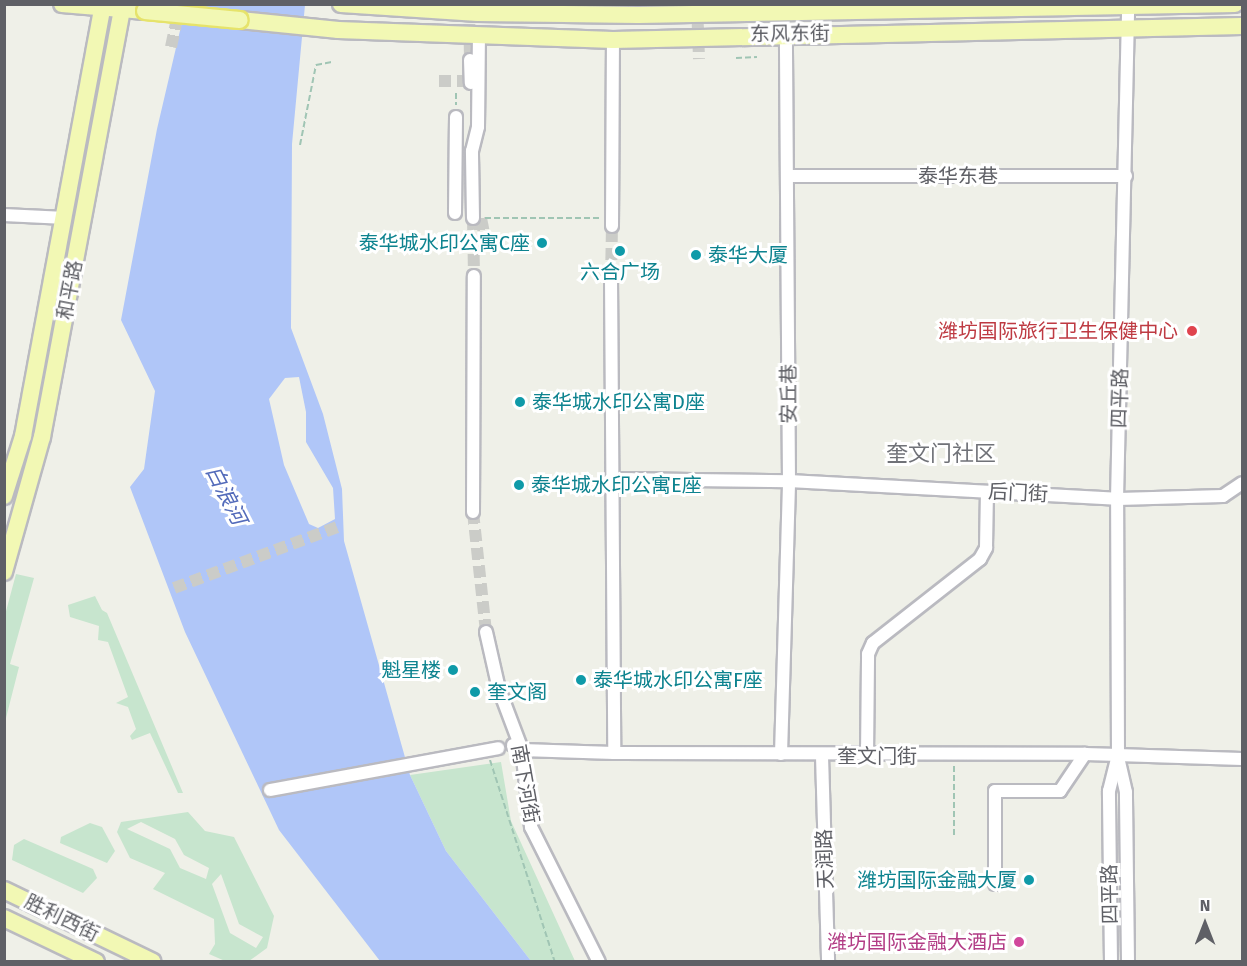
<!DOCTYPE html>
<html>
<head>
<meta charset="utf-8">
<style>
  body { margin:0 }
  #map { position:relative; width:1247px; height:966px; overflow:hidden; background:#eff0e8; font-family:"Fira Sans","Noto Sans SC",sans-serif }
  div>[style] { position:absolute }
  .green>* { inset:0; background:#c7e5ce }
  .water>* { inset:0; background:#b0c6f8 }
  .minor-tunnel>* { height:12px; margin-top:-6px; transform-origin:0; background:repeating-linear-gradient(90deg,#cbccc8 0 12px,transparent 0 18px) }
  .path>* { height:2px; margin-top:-1px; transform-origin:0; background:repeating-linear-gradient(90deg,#a0c5b4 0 6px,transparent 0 9px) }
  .roads { filter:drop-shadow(2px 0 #babac0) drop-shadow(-2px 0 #babac0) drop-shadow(0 2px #babac0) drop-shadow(0 -2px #babac0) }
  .minor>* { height:12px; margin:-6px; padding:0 6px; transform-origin:6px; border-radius:6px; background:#fff }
  .major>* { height:16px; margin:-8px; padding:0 8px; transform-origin:8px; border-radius:8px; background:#f2f8b4 }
  .bridges { filter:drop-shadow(2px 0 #e6e36b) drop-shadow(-2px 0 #e6e36b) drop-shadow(0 2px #e6e36b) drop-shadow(0 -2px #e6e36b) }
  .major-bridge>* { height:16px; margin:-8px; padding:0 8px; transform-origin:8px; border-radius:8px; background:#f2f8b4 }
  .dots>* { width:16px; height:16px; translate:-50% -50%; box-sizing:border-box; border:3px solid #fff; border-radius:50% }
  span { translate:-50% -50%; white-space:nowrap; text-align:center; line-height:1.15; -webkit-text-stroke:6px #fff; paint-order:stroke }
  .street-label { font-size:20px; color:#5f6066 }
  .culture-label { font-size:20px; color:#0d838f }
  .right { translate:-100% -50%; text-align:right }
  .left { translate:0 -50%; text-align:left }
  .health-label { font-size:20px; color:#be3a42 }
  .hotel-label { font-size:20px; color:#b23c85 }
  .water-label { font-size:21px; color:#536bba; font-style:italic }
  .quarter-label { font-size:22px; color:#707278 }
  .frame { position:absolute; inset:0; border:6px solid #5f6066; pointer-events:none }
  .north { position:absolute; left:1175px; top:894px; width:60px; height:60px; -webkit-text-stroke:4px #fff; paint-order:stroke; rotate:0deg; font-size:16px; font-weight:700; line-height:24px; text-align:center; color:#5f6066 }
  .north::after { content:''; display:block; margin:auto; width:21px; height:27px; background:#5f6066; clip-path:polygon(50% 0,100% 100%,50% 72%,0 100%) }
</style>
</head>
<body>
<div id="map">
  <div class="green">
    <i style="clip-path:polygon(16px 574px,34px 578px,10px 664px,19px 667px,6px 718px,5px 615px)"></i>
    <i style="clip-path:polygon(95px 596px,102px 610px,107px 613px,183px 793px,178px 793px,150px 733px,132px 740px,130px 736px,136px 729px,128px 707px,116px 703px,128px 697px,108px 642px,98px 640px,99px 626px,70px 617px,68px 605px)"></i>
    <i style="clip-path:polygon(501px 762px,511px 821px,575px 961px,531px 961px,446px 851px,410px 775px)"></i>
    <i style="clip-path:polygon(evenodd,188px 812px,205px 831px,234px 837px,274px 916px,267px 948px,249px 961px,225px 961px,209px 954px,215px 944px,214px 919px,153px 889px,165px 873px,130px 858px,117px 832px,121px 822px,188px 812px,141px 822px,175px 839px,184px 855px,209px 868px,206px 879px,180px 868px,170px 849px,127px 829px,141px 822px,188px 812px,221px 874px,239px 924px,263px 937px,256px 948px,230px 933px,212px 884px,221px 874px)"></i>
    <i style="clip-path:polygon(90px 823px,102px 827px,115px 851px,107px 863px,60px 843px,61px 837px)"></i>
    <i style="clip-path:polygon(24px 839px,93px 869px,97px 878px,83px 893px,12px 860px,14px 845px)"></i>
  </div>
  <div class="water">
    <i style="clip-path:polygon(evenodd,186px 5px,305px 5px,292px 144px,291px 328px,323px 414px,342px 489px,344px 541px,410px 775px,446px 851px,531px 961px,380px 961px,279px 830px,185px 632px,130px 487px,144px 469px,155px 391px,121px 320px,157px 129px,186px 5px,299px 377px,306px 412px,306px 442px,333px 488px,335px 519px,318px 528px,309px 524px,284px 465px,269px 399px,285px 378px,299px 377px)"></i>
  </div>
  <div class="minor-tunnel">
    <i style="left:697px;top:4px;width:55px;rotate:87.9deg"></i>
    <i style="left:469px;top:6px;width:54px;rotate:88.9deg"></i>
    <i style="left:171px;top:47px;width:44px;rotate:-78.2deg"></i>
    <i style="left:439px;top:81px;width:32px"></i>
    <i style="left:473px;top:218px;width:58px;rotate:89deg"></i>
    <i style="left:481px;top:218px;width:20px;rotate:79deg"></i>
    <i style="left:611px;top:278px;width:52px;rotate:-88.9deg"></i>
    <i style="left:473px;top:512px;width:121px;rotate:83.8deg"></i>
    <i style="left:174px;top:588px;width:174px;rotate:-20.5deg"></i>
  </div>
  <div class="path">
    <i style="left:736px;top:58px;width:21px;rotate:-3deg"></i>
    <i style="left:456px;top:93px;width:12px;rotate:90deg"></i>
    <i style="left:300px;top:145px;width:82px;rotate:-78.7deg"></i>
    <i style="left:316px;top:65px;width:16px;rotate:-11deg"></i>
    <i style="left:485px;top:218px;width:117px"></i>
    <i style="left:490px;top:760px;width:212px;rotate:72.2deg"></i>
    <i style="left:954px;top:835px;width:69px;rotate:-90deg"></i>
  </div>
  <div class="roads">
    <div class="minor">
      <i style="left:470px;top:60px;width:23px;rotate:88deg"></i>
      <i style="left:789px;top:176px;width:337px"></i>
      <i style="left:455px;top:213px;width:96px;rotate:-89.4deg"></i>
      <i style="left:4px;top:215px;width:61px;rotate:2.8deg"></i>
      <i style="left:473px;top:218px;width:67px;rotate:-90.9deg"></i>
      <i style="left:472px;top:151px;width:25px;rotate:-76deg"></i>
      <i style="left:478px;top:127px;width:91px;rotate:-89.4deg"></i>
      <i style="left:612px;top:226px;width:186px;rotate:-89.7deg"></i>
      <i style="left:611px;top:278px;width:475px;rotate:89.6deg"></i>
      <i style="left:615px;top:479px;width:174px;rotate:0.7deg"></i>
      <i style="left:789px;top:481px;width:328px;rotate:3.1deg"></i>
      <i style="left:1117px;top:499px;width:106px;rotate:-1.6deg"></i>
      <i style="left:1223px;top:496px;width:23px;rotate:-34deg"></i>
      <i style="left:473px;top:512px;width:236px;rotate:-89.8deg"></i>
      <i style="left:486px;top:632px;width:58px;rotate:77.2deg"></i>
      <i style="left:499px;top:689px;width:65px;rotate:69.3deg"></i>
      <i style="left:522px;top:750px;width:78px;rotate:83.3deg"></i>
      <i style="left:531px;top:827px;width:151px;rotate:63.3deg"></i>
      <i style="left:513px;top:745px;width:10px;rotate:29deg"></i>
      <i style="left:522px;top:750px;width:92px;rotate:1.9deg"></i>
      <i style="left:614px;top:753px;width:471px;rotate:0.1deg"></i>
      <i style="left:1085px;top:754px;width:157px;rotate:1.8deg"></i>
      <i style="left:781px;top:754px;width:273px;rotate:-88.3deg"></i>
      <i style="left:789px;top:481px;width:447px;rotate:-90.4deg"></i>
      <i style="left:822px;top:756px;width:206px;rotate:88.3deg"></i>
      <i style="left:867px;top:756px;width:102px;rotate:-89.4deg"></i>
      <i style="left:868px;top:654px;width:12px;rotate:-66deg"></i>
      <i style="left:873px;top:643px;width:136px;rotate:-38.1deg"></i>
      <i style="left:980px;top:559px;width:13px;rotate:-61deg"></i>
      <i style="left:986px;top:548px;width:56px;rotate:-89deg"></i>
      <i style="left:270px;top:790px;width:232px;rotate:-10.4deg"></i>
      <i style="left:995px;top:884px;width:93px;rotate:-90deg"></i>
      <i style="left:995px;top:791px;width:65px"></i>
      <i style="left:1060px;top:791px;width:45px;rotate:-56deg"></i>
      <i style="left:1111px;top:962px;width:171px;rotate:-90.7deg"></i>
      <i style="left:1109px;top:791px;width:32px;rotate:-76deg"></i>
      <i style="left:1128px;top:962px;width:170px;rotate:-90.7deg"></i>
      <i style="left:1126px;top:792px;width:37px;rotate:-103deg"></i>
      <i style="left:1118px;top:756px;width:257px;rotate:-90.2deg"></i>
      <i style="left:1117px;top:499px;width:495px;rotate:-88.7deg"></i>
    </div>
    <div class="major">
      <i style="left:62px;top:4px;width:83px;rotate:4.8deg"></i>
      <i style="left:341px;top:4px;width:137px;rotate:3.8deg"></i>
      <i style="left:478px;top:13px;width:160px;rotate:0.7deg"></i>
      <i style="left:638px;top:15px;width:597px;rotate:-1.06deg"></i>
      <i style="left:240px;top:20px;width:99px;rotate:5.8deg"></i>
      <i style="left:338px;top:30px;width:275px;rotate:2.1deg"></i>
      <i style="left:613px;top:40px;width:629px;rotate:-1.28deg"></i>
      <i style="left:4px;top:496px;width:63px;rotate:-72.4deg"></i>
      <i style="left:23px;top:436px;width:439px;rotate:-79.5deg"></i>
      <i style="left:4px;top:572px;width:140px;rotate:-74.3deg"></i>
      <i style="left:42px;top:437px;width:441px;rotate:-79.4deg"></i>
      <i style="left:4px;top:890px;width:165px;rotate:25.8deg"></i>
      <i style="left:4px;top:918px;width:102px;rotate:25.6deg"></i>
    </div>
  </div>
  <div class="bridges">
    <div class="major-bridge">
      <i style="left:145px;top:11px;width:95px;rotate:5.4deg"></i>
    </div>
  </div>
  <div class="dots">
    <i style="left:542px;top:243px;background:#0f9aa8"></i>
    <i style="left:620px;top:251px;background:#0f9aa8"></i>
    <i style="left:696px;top:255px;background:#0f9aa8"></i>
    <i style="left:1192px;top:331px;background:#e0444e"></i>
    <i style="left:520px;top:402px;background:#0f9aa8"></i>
    <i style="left:519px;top:485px;background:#0f9aa8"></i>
    <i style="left:453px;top:670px;background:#0f9aa8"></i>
    <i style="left:581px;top:680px;background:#0f9aa8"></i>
    <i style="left:475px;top:692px;background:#0f9aa8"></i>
    <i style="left:1029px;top:880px;background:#0f9aa8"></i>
    <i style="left:1019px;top:942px;background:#d1479c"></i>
  </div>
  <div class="street-label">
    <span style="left:790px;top:34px;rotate:-1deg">东风东街</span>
    <span style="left:958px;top:176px">泰华东巷</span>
    <span style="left:70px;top:290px;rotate:-79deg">和平路</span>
    <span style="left:789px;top:394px;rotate:-90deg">安丘巷</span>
    <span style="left:1120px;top:398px;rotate:-88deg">四平路</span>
    <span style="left:1018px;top:493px;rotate:3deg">后门街</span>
    <span style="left:877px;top:756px">奎文门街</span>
    <span style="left:525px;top:784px;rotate:80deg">南下河街</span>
    <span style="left:825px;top:859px;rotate:-92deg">天润路</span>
    <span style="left:1110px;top:894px;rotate:-91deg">四平路</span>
    <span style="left:62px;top:918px;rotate:26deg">胜利西街</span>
  </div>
  <div class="culture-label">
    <span class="right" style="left:530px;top:243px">泰华城水印公寓C座</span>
    <span class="left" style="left:708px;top:255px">泰华大厦</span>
    <span style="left:620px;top:272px">六合广场</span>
    <span class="left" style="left:532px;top:402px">泰华城水印公寓D座</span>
    <span class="left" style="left:531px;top:485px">泰华城水印公寓E座</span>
    <span class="right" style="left:441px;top:670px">魁星楼</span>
    <span class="left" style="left:593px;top:680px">泰华城水印公寓F座</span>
    <span class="left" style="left:487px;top:692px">奎文阁</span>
    <span class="right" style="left:1017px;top:880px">潍坊国际金融大厦</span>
  </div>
  <div class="health-label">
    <span class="right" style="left:1178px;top:331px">潍坊国际旅行卫生保健中心</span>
  </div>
  <div class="hotel-label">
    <span class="right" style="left:1007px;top:942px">潍坊国际金融大酒店</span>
  </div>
  <div class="water-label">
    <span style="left:226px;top:495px;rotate:63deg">白浪河</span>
  </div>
  <div class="quarter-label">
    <span style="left:941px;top:454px">奎文门社区</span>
  </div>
  <div class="frame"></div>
  <div class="north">N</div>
</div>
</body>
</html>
